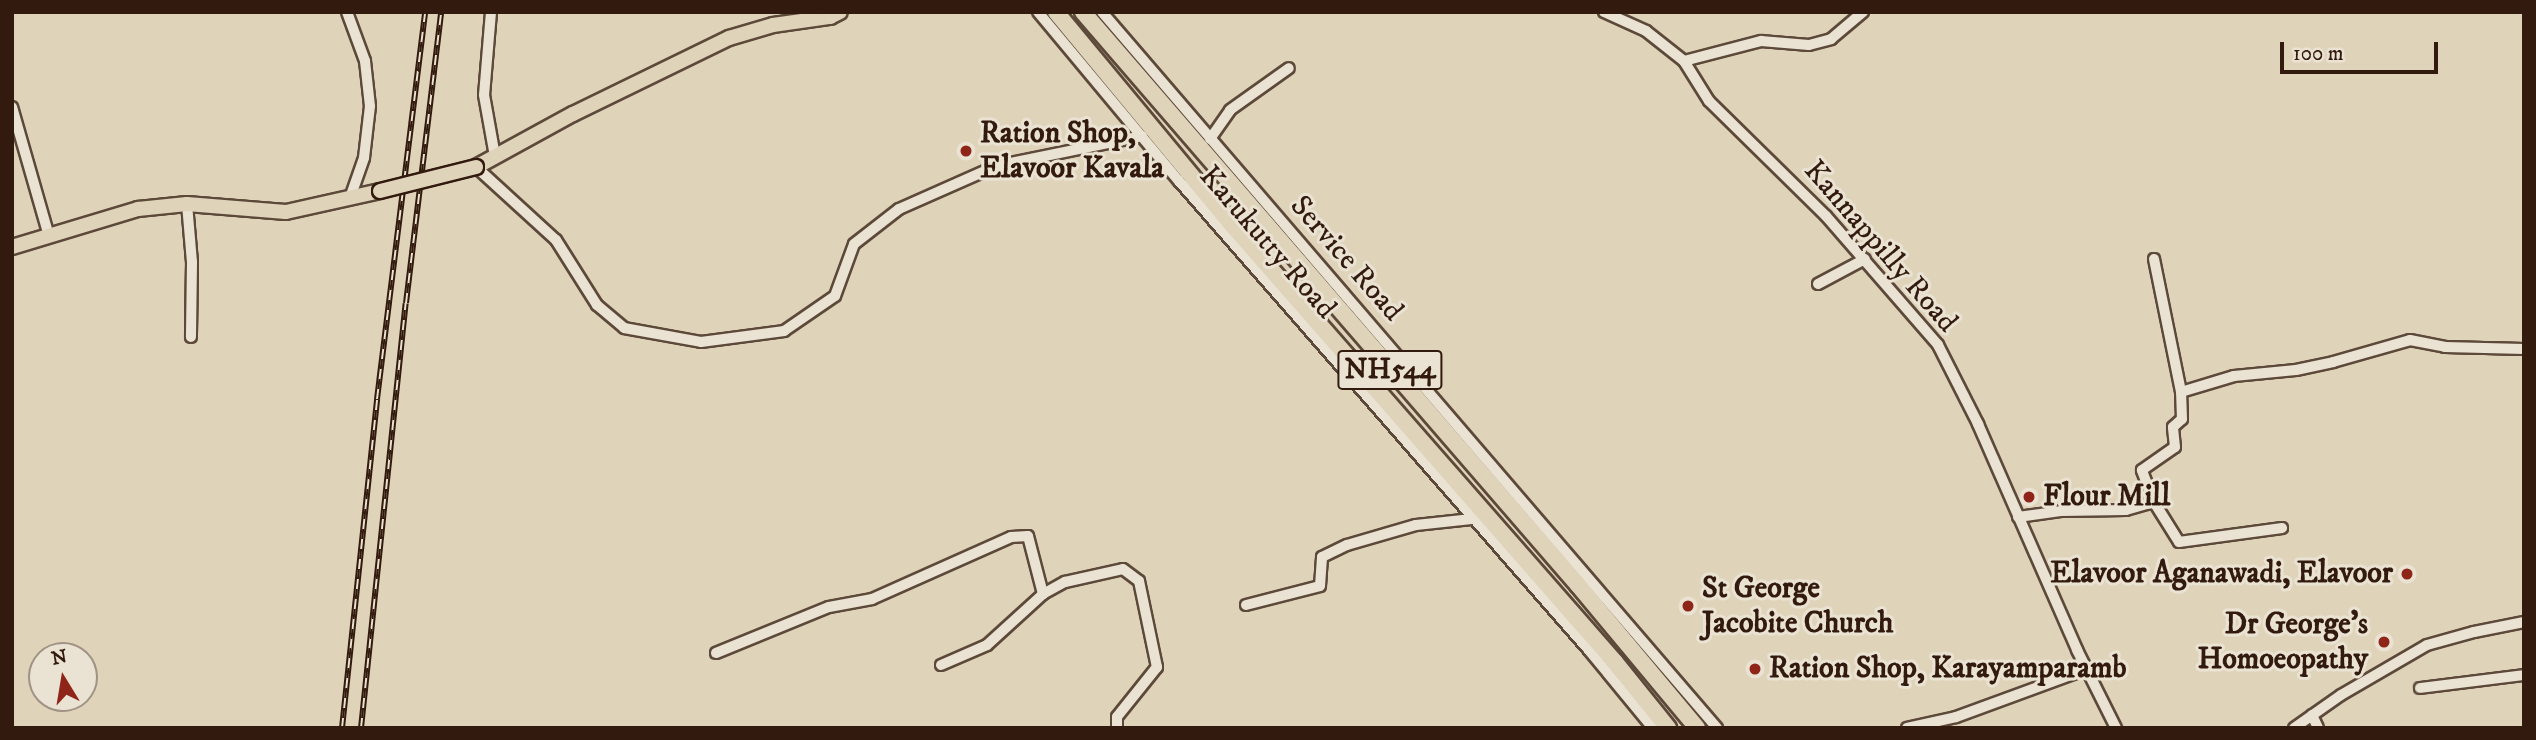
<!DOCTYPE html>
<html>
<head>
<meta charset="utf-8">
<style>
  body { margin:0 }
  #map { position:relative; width:2536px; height:740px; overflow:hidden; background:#dfd3ba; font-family:"IM FELL DW Pica",serif }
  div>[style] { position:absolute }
  .roads { filter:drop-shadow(2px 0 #5d4939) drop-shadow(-2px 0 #5d4939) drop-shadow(0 2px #5d4939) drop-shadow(0 -2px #5d4939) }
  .minor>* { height:10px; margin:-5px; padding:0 5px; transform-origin:5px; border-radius:5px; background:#eae2d2 }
  .major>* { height:14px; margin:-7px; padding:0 7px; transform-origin:7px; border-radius:7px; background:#dfd3ba }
  .highway>* { height:16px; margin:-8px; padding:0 8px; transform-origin:8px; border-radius:8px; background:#dfd3ba }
  .rail>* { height:6px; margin-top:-3px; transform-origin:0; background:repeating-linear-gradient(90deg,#eae2d2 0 10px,#321b0e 0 20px); box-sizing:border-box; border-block:2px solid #321b0e }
  .bridges { filter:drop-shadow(2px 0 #321b0e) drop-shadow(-2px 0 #321b0e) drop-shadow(0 2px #321b0e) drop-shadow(0 -2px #321b0e) }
  .major-bridge>* { height:14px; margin:-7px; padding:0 7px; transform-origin:7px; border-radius:7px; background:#dfd3ba }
  .dots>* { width:19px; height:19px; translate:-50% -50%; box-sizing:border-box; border:4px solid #eae2d2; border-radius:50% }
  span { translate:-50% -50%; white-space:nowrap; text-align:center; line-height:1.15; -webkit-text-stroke:6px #eae2d2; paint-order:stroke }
  .shield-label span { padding:2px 5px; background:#eae2d2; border:2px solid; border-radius:5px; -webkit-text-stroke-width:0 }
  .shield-label { font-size:28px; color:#321b0e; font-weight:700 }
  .poi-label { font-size:30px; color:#321b0e; font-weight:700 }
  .left { translate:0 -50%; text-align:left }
  .right { translate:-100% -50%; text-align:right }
  .street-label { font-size:30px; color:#321b0e }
  .frame { position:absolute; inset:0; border:14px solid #321b0e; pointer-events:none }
  .north { position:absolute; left:28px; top:642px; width:70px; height:70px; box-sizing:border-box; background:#eae2d2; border:2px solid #a09284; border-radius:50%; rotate:349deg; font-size:19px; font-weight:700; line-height:28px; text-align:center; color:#321b0e }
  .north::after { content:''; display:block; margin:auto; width:24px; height:32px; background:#8f2418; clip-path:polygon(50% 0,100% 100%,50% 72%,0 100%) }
  .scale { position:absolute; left:2280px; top:42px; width:158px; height:32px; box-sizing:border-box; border:4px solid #321b0e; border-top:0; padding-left:9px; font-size:21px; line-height:24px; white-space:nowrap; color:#321b0e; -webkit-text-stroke:5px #eae2d2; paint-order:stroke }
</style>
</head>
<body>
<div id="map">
  <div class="roads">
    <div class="minor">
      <i style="left:347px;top:12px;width:52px;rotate:69.8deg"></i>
      <i style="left:365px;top:61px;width:45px;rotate:83.7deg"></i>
      <i style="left:370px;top:106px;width:52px;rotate:96.6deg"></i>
      <i style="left:364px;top:158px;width:42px;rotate:109.3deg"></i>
      <i style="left:491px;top:12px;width:83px;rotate:94.8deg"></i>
      <i style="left:484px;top:95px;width:62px;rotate:79.8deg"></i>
      <i style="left:1038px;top:12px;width:220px;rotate:50.2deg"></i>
      <i style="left:1179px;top:181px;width:622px;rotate:48.85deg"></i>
      <i style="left:1588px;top:649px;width:102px;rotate:50.6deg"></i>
      <i style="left:1102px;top:12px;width:944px;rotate:49.34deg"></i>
      <i style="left:1604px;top:12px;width:46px;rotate:24.3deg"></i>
      <i style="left:1646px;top:31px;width:48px;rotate:38.3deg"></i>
      <i style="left:1684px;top:61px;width:47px;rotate:58deg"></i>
      <i style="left:1709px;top:101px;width:164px;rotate:44.5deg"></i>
      <i style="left:1826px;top:216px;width:171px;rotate:49deg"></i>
      <i style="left:1938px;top:345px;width:89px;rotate:63.1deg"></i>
      <i style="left:1978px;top:424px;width:247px;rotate:66.3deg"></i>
      <i style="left:2077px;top:650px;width:87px;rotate:63.4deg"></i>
      <i style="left:1684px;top:61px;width:80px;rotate:-14.6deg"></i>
      <i style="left:1761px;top:41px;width:48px;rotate:4.8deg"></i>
      <i style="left:1809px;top:45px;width:23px;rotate:-15deg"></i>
      <i style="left:1831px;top:39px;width:42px;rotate:-40.2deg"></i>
      <i style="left:12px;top:107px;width:134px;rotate:74deg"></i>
      <i style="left:1210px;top:139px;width:35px;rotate:-55deg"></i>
      <i style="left:1230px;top:110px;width:72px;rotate:-35.4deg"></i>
      <i style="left:476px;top:167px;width:108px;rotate:42.4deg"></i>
      <i style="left:556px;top:240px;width:77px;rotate:57.8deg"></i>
      <i style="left:597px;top:305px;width:35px;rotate:40deg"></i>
      <i style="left:624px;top:328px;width:78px;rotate:10.3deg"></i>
      <i style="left:701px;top:342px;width:84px;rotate:-7.5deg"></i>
      <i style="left:784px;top:331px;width:62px;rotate:-34.5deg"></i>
      <i style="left:835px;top:296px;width:55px;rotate:-69.9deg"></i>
      <i style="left:854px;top:244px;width:57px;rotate:-37.9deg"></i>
      <i style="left:899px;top:209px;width:106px;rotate:-23.9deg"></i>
      <i style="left:996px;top:166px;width:149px;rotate:-11.6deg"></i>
      <i style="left:187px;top:204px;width:58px;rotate:85.1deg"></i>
      <i style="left:192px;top:262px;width:75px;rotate:90.8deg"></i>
      <i style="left:2154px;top:259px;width:136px;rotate:78.5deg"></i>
      <i style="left:1818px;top:284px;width:53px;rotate:-28deg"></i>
      <i style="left:2154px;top:502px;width:47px;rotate:58deg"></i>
      <i style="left:2179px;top:542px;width:104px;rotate:-7.7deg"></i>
      <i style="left:2018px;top:517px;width:43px;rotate:-7.9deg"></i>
      <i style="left:2061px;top:511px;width:65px;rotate:-0.9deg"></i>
      <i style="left:2126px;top:510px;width:29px;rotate:-16deg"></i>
      <i style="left:2154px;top:502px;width:34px;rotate:-111deg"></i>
      <i style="left:2142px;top:470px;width:40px;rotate:-34.9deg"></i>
      <i style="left:2175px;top:447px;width:20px;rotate:-96deg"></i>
      <i style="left:2173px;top:427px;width:12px;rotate:-42deg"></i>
      <i style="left:2182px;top:419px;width:27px;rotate:-92deg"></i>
      <i style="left:2181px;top:392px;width:55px;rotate:-16.8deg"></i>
      <i style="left:2234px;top:376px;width:62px;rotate:-5.5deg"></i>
      <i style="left:2296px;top:370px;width:38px;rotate:-12deg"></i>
      <i style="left:2333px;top:362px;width:80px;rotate:-15.9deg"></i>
      <i style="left:2410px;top:340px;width:36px;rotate:11deg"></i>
      <i style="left:2445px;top:347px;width:79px;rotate:1.5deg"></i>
      <i style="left:1246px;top:605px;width:76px;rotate:-14.4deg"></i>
      <i style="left:1320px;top:586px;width:29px;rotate:-86deg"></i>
      <i style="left:1322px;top:557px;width:28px;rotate:-26deg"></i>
      <i style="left:1347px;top:545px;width:72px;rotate:-16.2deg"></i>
      <i style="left:1416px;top:525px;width:56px;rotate:-6.1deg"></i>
      <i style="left:716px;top:653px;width:122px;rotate:-22.2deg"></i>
      <i style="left:829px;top:607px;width:44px;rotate:-10.5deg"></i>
      <i style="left:872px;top:599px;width:152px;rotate:-24deg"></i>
      <i style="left:1011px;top:537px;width:17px;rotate:-3deg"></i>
      <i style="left:1028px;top:536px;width:60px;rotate:75.5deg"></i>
      <i style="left:941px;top:665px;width:50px;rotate:-23.5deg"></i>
      <i style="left:987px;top:645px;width:76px;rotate:-42.3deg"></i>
      <i style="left:1043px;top:594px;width:25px;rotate:-29deg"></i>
      <i style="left:1065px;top:582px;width:59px;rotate:-12.6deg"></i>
      <i style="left:1123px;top:569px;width:20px;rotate:37deg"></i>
      <i style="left:1139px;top:581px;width:88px;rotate:78.2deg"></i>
      <i style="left:1157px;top:667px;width:64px;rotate:128.7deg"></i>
      <i style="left:1117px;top:717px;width:11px;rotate:90deg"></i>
      <i style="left:2420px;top:688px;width:105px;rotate:-7.1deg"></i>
      <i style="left:2312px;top:715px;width:14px;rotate:65deg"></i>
      <i style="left:1907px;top:728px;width:50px;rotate:-12.7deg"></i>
      <i style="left:1956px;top:717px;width:140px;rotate:-20.1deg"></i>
      <i style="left:2294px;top:728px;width:57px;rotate:-35.1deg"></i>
      <i style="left:2341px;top:695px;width:99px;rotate:-30.2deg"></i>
      <i style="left:2427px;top:645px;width:49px;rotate:-15.5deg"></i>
      <i style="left:2474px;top:632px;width:51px;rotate:-11.3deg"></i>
    </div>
    <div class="major">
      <i style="left:476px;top:167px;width:111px;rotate:-28.7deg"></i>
      <i style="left:573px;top:114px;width:174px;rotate:-26deg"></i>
      <i style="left:729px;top:38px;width:46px;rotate:-16.5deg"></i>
      <i style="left:773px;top:25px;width:58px;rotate:-8deg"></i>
      <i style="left:830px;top:17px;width:11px;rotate:-27deg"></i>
      <i style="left:12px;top:247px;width:132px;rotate:-16.8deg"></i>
      <i style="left:138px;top:209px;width:49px;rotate:-5.8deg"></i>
      <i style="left:187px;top:204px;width:99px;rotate:4.6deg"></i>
      <i style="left:286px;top:212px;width:96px;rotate:-12.6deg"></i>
    </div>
    <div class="highway">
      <i style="left:1056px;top:12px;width:279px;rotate:50.4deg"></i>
      <i style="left:1234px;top:227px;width:578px;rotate:48.79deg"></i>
      <i style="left:1615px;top:662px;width:85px;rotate:51.2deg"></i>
      <i style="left:1083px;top:12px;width:757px;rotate:49.18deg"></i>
      <i style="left:1578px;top:585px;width:186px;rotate:50.2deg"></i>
    </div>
  </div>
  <div class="rail">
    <i style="left:342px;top:728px;width:331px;rotate:-83.9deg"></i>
    <i style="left:377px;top:399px;width:390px;rotate:-82.9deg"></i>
    <i style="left:361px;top:728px;width:427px;rotate:-84deg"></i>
    <i style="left:406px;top:303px;width:293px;rotate:-83.1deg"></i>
  </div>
  <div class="bridges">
    <div class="major-bridge">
      <i style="left:380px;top:191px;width:99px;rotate:-14deg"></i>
    </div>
  </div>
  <div class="dots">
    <i style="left:966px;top:151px;background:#8f2418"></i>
    <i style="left:2029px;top:497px;background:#8f2418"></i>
    <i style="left:2407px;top:574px;background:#8f2418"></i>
    <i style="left:1688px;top:606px;background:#8f2418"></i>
    <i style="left:2384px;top:642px;background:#8f2418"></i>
    <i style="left:1755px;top:669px;background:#8f2418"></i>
  </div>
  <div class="shield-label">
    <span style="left:1390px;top:370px">NH544</span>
  </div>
  <div class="poi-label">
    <span class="left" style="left:980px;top:151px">Ration Shop,<br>Elavoor Kavala</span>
    <span class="left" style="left:2043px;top:497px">Flour Mill</span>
    <span class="right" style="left:2393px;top:574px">Elavoor Aganawadi, Elavoor</span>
    <span class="left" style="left:1702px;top:606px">St George<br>Jacobite Church</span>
    <span class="right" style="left:2368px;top:642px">Dr George's<br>Homoeopathy</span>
    <span class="left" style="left:1769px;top:669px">Ration Shop, Karayamparamb</span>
  </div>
  <div class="street-label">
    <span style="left:1267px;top:243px;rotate:49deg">Karukutty Road</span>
    <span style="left:1880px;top:247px;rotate:49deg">Kannappilly Road</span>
    <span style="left:1346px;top:259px;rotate:49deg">Service Road</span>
  </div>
  <div class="frame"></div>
  <div class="north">N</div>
  <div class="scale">100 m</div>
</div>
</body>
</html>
